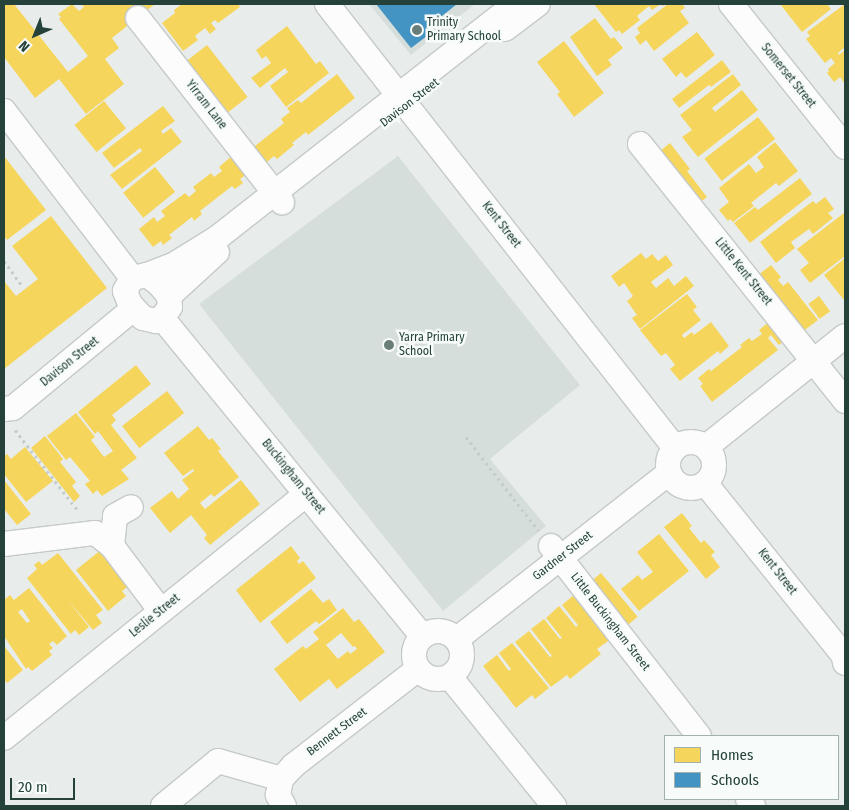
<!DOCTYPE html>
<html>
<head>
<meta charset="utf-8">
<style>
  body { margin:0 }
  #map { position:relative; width:849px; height:810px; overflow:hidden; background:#e8edeb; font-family:"Fira Sans Condensed",sans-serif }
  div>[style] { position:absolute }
  .built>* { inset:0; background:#d6dedb }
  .homes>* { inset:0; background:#f6d55c; transform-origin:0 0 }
  .schools>* { inset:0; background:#4393c3 }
  .path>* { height:3px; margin-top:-1.5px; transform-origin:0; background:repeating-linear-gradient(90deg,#c3ccca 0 2.5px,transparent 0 6.5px) }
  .roads { filter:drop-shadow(1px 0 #c5cac8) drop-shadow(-1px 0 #c5cac8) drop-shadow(0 1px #c5cac8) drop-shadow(0 -1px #c5cac8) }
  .minor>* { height:24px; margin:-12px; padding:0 12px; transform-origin:12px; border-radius:12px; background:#fcfcfc }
  .minor>.ring { margin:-12px; padding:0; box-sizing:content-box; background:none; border:24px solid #fcfcfc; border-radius:50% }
  .dots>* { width:14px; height:14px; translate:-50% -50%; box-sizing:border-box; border:2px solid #f7fbf9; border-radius:50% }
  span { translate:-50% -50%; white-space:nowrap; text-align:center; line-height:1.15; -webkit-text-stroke:5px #f7fbf9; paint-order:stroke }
  .poi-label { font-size:12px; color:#24423a }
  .left { translate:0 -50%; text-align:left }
  .street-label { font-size:12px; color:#24423a }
  .frame { position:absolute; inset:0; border:5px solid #24423a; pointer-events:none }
  .legend { position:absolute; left:664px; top:735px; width:175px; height:65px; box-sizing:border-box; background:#f7fbf9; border:1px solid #a3b1ad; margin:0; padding:6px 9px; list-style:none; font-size:15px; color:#24423a }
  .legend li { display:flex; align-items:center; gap:10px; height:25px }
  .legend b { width:25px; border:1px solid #a3b1ad }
  .north { position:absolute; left:10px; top:10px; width:50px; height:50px; -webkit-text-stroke:4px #f7fbf9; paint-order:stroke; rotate:224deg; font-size:14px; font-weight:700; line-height:20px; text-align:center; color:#24423a }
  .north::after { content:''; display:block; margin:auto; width:18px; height:22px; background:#24423a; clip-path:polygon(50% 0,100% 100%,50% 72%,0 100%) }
  .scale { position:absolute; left:10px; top:778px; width:65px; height:22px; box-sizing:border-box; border:2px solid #24423a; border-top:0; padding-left:6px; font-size:15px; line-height:18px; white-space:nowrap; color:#24423a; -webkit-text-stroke:4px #f7fbf9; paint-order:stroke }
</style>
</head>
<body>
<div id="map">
  <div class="built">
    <i style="clip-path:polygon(369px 4px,475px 4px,411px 55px)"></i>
    <i style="clip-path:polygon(398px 156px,580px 385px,490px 459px,546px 526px,443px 611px,199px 304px)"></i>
  </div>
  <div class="homes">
    <i style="clip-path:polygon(4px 4px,14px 4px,68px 72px,88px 56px,59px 19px,61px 17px,58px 14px,72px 4px,79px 11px,84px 7px,81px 4px,155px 4px,112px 38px,119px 48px,105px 59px,124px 84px,86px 114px,59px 79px,35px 98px,4px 57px)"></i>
    <i style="clip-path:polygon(182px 4px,238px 4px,240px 7px,218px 23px,215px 20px,211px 23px,216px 29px,210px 34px,205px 28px,195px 36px,198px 40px,183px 51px,162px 23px,175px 13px,174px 10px)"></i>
    <i style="clip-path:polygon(594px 4px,665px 4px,662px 6px,661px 4px,652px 10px,649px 6px,637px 16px,640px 20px,622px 34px,619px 30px,616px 32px)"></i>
    <i style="clip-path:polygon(668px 4px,682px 4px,685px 8px,680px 11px,689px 23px,654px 51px,646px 40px,640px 45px,635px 37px,640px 33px,637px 28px)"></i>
    <i style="clip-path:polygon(780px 4px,827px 4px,831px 9px,802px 32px)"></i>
    <i style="clip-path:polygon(845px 4px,845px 47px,838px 53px,839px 55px,845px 50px,845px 84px,840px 77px,834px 82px,827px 73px,829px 71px,828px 69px,835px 63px,831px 58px,825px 63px,806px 39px,810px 36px,807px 32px)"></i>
    <i style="clip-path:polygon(595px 18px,611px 39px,614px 37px,623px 48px,608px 60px,612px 65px,597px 76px,570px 37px)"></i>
    <i style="clip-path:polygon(287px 26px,316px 64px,320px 61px,329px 73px,286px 107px,270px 86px,288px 72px,285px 68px,260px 88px,251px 78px,271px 63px,266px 56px,262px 59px,256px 50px)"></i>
    <i style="clip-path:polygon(697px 32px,715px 55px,686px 78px,681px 72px,676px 77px,662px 59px)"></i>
    <i style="clip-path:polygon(564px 41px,604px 93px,574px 117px,557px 94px,560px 92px,537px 62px)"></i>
    <i style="left:207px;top:45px;width:66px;height:34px;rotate:52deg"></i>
    <i style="clip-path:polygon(722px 60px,731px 72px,711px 87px,709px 85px,679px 108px,672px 99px)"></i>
    <i style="clip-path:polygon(337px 74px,355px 98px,308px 135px,306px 132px,292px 143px,294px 145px,277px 159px,274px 156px,260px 168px,243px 146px,250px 140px,255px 146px,284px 123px,281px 119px,290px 112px,287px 108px,298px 100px,301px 103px)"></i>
    <i style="clip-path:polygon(733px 74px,741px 85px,712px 108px,715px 112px,742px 90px,758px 110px,698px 157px,682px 137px,692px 130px,680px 115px)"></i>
    <i style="left:104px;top:101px;width:35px;height:38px;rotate:51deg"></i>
    <i style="clip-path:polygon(163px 106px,175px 121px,161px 131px,163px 134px,171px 128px,182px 142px,122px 189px,110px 175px,142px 151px,140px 148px,114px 168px,102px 153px)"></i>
    <i style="left:758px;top:117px;width:28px;height:68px;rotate:52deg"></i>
    <i style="clip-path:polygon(775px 142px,798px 171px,779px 186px,776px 183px,751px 203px,754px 206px,733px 222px,730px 219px,728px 221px,719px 210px,729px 202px,719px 188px,749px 164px,756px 173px,764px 167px,757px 157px)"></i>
    <i style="clip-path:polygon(670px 143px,690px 169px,687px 171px,707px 197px,695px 206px,655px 155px)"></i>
    <i style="clip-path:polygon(233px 155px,247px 174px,240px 179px,243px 183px,235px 189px,232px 186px,200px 211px,202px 214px,194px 221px,192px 217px,169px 235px,172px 238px,163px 245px,161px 241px,153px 247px,139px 229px,154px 217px,157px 222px,165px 216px,161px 211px,185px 193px,189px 197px,196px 191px,193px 187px,211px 173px,214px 177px,222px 171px,219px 167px)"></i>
    <i style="clip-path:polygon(4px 156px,46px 210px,7px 240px,4px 236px)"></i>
    <i style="left:155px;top:167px;width:32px;height:41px;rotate:51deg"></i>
    <i style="clip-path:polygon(800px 178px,812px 194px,750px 243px,734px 223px,755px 207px,758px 210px)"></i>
    <i style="clip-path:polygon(825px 197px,834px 209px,828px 213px,833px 218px,813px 234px,809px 229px,791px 242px,795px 248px,776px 263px,760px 242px,813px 201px,816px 204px)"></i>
    <i style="clip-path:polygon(844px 213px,845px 256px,810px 283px,800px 270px,809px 263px,797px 249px)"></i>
    <i style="clip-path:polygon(51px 216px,107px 288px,4px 369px,4px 281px,16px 296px,38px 279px,12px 246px)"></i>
    <i style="clip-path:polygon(641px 253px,646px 259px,652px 254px,658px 261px,666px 255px,673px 265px,651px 282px,656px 288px,668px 278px,674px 286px,686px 276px,694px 286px,640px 329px,632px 318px,637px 315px,627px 301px,633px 296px,624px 283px,619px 287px,611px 276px)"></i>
    <i style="clip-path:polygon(845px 258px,845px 299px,844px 300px,824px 275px)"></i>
    <i style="clip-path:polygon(771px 265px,781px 277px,778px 280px,783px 286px,788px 282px,818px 320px,797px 336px,753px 279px)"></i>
    <i style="clip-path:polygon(687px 294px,697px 307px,693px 310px,701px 320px,682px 335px,684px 338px,692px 332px,694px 335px,711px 322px,729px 346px,720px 354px,718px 351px,680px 381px,670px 369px,675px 365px,666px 353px,661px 356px,640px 330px)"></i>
    <i style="left:819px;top:296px;width:19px;height:13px;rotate:54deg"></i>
    <i style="clip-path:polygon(770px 321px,785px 340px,779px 345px,771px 335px,768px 338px,778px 350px,712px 402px,700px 386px,703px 384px,698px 378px,709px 369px,711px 371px,742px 347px,740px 345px,749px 338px,752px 341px,762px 334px,759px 330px)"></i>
    <i style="clip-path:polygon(136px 365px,151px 384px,112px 415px,116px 420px,111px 425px,137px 458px,121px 470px,129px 479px,102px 496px,97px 490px,93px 494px,85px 484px,90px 481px,70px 457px,66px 460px,47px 436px,76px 413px,95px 437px,91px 440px,104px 457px,113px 451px,98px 431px,95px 434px,78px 412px)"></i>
    <i style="left:167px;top:391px;width:28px;height:57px;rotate:52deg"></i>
    <i style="clip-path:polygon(198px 426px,209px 440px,212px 438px,221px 449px,218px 451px,239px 477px,214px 497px,211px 494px,200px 503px,205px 509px,241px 480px,260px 504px,210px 545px,204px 538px,207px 535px,191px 515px,170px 533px,150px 508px,172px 491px,178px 499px,189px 489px,182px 480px,194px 471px,193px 469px,183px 476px,164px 453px)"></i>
    <i style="clip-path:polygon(45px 436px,63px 459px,60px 462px,76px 482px,72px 486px,80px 496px,74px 502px,31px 448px)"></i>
    <i style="clip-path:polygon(25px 447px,53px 481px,26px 502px,4px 474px,4px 456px,7px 454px,11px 459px)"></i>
    <i style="clip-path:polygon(4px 480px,31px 514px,17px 525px,4px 509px)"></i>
    <i style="clip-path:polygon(682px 513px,692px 526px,689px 528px,701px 543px,704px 540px,715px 552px,711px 555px,720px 567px,706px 579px,664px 527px)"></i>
    <i style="clip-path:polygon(659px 534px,689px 571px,639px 611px,621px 589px,638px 575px,642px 580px,653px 572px,637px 552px)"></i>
    <i style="clip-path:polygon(291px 546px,300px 558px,297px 561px,299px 564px,303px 561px,316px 578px,260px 623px,236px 590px)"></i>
    <i style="clip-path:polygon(102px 549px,130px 585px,122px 591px,126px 596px,108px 611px,76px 570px)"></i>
    <i style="clip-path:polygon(58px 553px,103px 610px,96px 615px,102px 623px,93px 630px,67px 599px,89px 627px,79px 635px,75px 630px,71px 634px,27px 578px,37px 569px,34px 565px,39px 561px,42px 565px)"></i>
    <i style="left:601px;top:573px;width:57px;height:16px;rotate:50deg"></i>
    <i style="clip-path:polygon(evenodd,29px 588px,67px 636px,57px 645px,53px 641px,49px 644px,53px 648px,49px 651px,52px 655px,32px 671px,28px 667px,26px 669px,4px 636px,4px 600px,10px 595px,14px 600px,29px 588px,22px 609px,30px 621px,27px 623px,18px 612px,22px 609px)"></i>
    <i style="clip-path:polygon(311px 589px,323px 603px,329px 599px,337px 610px,319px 624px,316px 621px,287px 644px,270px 622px)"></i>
    <i style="clip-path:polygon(575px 594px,611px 639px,597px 649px,601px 654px,570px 679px,567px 675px,551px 687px,515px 642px,529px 631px,550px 657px,552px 656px,531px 629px,544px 619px,560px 639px,562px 638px,546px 618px,559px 606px,576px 627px,578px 625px,562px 605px)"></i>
    <i style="clip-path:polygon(evenodd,343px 608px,354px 622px,359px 619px,385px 652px,337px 689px,329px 679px,300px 702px,274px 669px,303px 646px,306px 649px,319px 639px,313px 632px,343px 608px,341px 633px,353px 647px,355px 646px,357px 649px,350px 654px,348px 651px,338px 659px,326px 645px,341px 633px)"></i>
    <i style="clip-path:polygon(512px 643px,549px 688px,535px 699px,532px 695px,516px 708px,483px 666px,497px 655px,509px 671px,511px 669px,499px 653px)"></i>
    <i style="clip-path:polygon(4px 646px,23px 670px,7px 683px,4px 679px)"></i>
  </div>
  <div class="schools">
    <i style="clip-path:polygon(376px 4px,457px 4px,427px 28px,431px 33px,411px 48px)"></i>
  </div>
  <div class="path">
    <i style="left:4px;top:261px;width:29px;rotate:54deg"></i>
    <i style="left:15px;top:430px;width:104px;rotate:52deg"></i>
    <i style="left:466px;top:437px;width:118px;rotate:52.3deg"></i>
  </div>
  <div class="roads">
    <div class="minor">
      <i style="left:327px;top:4px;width:564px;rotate:51.91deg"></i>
      <i style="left:731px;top:4px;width:183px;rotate:51.4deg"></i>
      <i style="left:138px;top:18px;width:234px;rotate:52deg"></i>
      <i style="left:505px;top:29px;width:41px;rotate:-37.1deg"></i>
      <i style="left:4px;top:111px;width:210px;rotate:52.5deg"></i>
      <i style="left:640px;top:144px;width:329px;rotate:51.4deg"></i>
      <i style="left:147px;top:275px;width:15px;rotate:37deg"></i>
      <i style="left:159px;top:284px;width:16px;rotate:50deg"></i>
      <i style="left:169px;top:296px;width:11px;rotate:85deg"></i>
      <i style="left:170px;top:307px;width:14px;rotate:126deg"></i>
      <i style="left:162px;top:318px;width:7px;rotate:153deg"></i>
      <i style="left:156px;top:321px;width:13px;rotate:-167deg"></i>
      <i style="left:143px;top:318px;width:19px;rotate:-133deg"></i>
      <i style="left:130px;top:304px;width:14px;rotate:-111deg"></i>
      <i style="left:125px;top:291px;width:15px;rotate:-62deg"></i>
      <i style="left:132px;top:278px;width:15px;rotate:-11deg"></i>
      <i style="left:147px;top:275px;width:30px;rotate:-21deg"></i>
      <i style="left:175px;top:264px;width:49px;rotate:-31.8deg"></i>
      <i style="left:217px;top:238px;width:379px;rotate:-38.1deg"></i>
      <i style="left:169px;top:296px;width:65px;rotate:-42.5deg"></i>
      <i style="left:162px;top:318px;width:411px;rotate:50.7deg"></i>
      <i style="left:4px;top:409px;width:9px;rotate:-6deg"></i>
      <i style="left:13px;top:408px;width:156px;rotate:-39.5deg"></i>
      <i class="ring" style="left:668px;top:442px;width:22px;height:22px"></i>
      <i style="left:706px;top:447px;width:178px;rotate:-38.6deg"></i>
      <i style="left:705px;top:483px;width:222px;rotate:51.2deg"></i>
      <i style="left:844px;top:656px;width:7px;rotate:82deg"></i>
      <i style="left:4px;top:544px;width:92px;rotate:-6.9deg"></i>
      <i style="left:95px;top:533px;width:21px;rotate:37deg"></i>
      <i style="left:112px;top:546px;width:81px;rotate:53deg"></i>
      <i style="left:112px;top:546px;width:30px;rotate:-84deg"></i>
      <i style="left:115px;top:516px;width:18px;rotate:-29deg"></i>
      <i style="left:551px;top:546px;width:241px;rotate:52.1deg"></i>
      <i class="ring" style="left:414px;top:631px;width:24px;height:24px"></i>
      <i style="left:457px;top:639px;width:269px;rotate:-38.1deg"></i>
      <i style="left:450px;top:677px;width:166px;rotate:51.1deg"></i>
      <i style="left:4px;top:738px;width:388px;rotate:-38.9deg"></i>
      <i style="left:748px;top:799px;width:9px;rotate:54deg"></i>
      <i style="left:163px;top:806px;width:71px;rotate:-39.3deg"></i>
      <i style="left:218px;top:761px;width:66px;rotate:15.9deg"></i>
      <i style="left:284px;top:806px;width:13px;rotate:-119deg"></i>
      <i style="left:278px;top:795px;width:16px;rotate:-79deg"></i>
      <i style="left:281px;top:779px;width:18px;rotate:-47deg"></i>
      <i style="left:293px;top:766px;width:158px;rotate:-37.8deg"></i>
    </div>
  </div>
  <div class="dots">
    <i style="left:417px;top:30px;background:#697e78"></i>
    <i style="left:389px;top:345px;background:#697e78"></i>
  </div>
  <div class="poi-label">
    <span class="left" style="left:427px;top:30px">Trinity<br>Primary School</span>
    <span class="left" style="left:399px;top:345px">Yarra Primary<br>School</span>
  </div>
  <div class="street-label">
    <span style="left:788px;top:76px;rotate:51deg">Somerset Street</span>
    <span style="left:410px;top:103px;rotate:-38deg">Davison Street</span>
    <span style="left:206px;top:105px;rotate:52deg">Yirram Lane</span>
    <span style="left:501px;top:225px;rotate:52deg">Kent Street</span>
    <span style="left:743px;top:272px;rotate:51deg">Little Kent Street</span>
    <span style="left:70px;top:362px;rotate:-39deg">Davison Street</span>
    <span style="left:293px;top:477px;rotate:51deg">Buckingham Street</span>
    <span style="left:563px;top:556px;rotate:-38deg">Gardner Street</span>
    <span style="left:777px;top:572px;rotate:52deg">Kent Street</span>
    <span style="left:155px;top:616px;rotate:-39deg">Leslie Street</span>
    <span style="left:610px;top:622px;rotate:52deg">Little Buckingham Street</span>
    <span style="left:337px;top:732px;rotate:-37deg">Bennett Street</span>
  </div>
  <div class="frame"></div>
  <ul class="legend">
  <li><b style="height:14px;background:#f6d55c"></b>Homes</li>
  <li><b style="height:14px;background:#4393c3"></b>Schools</li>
  </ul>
  <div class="north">N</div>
  <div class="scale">20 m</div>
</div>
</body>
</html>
